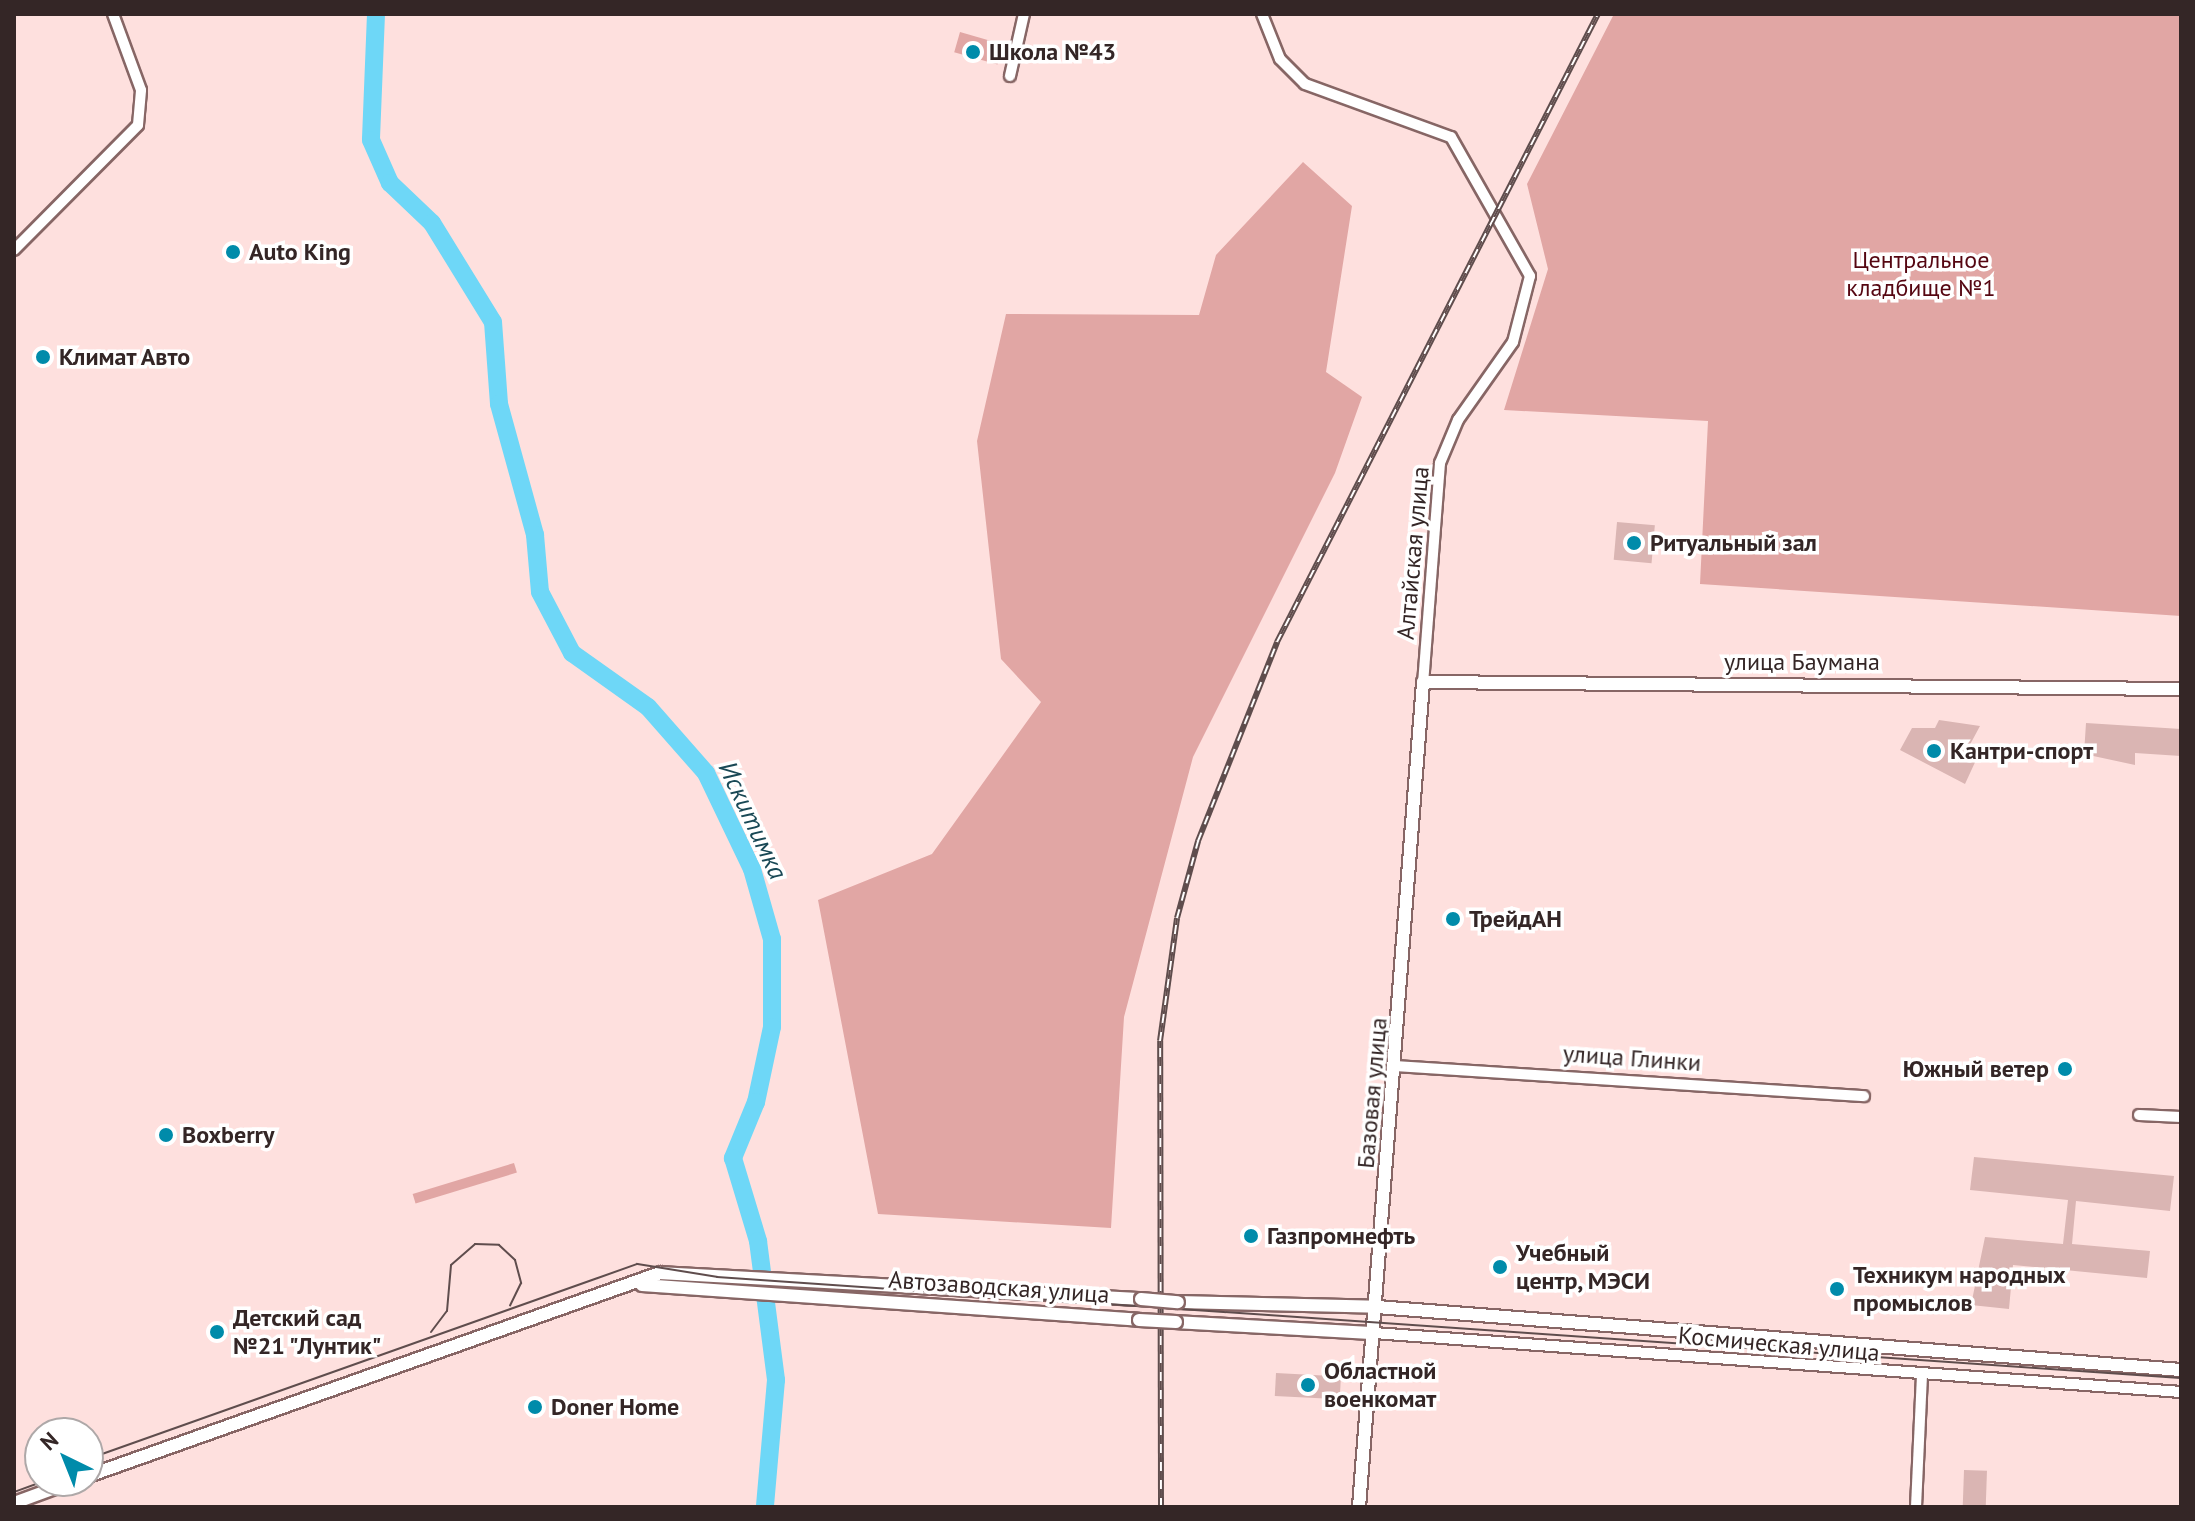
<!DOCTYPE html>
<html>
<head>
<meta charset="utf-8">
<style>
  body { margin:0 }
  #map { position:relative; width:2195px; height:1521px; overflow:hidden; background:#fee0de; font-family:"PT Sans",sans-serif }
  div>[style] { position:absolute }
  .green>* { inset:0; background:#e1a6a4; transform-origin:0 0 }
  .river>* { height:18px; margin:-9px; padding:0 9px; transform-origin:9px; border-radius:9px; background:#6ed7f7 }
  .building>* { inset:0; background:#dab5b3; transform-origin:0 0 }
  .roads { filter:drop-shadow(2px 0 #876665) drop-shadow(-2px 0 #876665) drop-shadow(0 2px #876665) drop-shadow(0 -2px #876665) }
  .minor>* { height:10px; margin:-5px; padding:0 5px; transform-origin:5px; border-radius:5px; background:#fff }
  .major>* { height:12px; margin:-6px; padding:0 6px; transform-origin:6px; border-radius:6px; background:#fff }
  .tram>* { height:2px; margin:-1px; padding:0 1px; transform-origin:1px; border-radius:1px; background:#5f4d4d }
  .rail>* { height:6px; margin-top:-3px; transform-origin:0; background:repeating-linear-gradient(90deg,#fff 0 9px,#5f4d4d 0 18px); box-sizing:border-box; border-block:2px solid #5f4d4d }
  .bridges { filter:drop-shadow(2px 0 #876665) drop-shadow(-2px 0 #876665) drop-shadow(0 2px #876665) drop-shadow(0 -2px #876665) }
  .major-bridge>* { height:12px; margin:-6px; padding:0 6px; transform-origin:6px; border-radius:6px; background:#fff }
  .dots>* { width:22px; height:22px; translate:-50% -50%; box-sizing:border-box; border:4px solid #fff; border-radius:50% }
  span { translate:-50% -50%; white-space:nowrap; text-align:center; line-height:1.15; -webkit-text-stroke:7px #fff; paint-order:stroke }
  .poi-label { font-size:24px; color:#342626; font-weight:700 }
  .left { translate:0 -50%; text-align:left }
  .right { translate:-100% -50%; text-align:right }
  .park-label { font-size:24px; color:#550611 }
  .street-label { font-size:24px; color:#342626 }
  .water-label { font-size:26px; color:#194855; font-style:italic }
  .frame { position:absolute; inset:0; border:16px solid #342626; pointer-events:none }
  .north { position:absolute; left:24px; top:1417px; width:80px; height:80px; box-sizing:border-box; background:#fff; border:2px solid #aea8a8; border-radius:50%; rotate:317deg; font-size:22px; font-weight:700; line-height:32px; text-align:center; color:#342626 }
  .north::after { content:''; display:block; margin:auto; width:28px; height:36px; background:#008baa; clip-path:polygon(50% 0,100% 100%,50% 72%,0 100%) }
</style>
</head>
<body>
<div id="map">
  <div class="green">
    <i style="clip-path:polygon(1614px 14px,2181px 14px,2181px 616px,1700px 584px,1708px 421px,1504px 410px,1548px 269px,1527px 184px)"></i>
    <i style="left:960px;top:32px;width:45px;height:21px;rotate:16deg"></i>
    <i style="clip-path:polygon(1303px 162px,1352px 206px,1326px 372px,1362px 397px,1335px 473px,1193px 757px,1124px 1017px,1111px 1228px,878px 1214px,818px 900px,932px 854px,1041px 702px,1001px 659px,977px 441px,1006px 314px,1199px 315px,1216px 255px)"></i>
    <i style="left:514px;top:1163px;width:10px;height:106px;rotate:73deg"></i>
  </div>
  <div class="river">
    <i style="left:376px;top:14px;width:126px;rotate:92.3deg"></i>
    <i style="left:371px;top:140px;width:47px;rotate:66.2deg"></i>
    <i style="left:390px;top:183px;width:58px;rotate:43.6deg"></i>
    <i style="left:432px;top:223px;width:116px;rotate:58.4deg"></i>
    <i style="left:493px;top:322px;width:82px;rotate:85.8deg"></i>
    <i style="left:499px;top:404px;width:136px;rotate:74.6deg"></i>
    <i style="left:535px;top:535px;width:57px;rotate:85deg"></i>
    <i style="left:540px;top:592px;width:69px;rotate:62.3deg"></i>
    <i style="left:572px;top:653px;width:93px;rotate:35.4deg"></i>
    <i style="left:648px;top:707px;width:88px;rotate:48.7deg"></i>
    <i style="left:706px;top:773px;width:106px;rotate:64.4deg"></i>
    <i style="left:752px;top:869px;width:73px;rotate:74.1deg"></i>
    <i style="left:772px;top:939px;width:88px;rotate:90deg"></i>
    <i style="left:772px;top:1027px;width:77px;rotate:102deg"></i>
    <i style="left:756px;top:1102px;width:61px;rotate:112.3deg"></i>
    <i style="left:733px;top:1158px;width:87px;rotate:73.2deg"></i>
    <i style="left:758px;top:1241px;width:140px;rotate:82.6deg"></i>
    <i style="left:776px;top:1380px;width:127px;rotate:95deg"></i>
  </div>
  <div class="building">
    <i style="left:1617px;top:522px;width:38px;height:38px;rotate:5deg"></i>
    <i style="clip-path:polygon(1939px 720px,1980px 726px,1966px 752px,1977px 758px,1965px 784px,1900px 750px,1912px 728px,1935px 728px)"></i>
    <i style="clip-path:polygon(2086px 723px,2181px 729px,2181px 756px,2135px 753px,2135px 765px,2084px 754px)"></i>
    <i style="clip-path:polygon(1974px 1157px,2174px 1176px,2170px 1211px,2076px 1201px,2072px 1244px,2150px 1251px,2147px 1278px,2013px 1265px,2009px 1309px,1971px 1305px,1985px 1237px,2063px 1244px,2068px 1200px,1970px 1190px)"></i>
    <i style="left:1276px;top:1373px;width:65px;height:23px;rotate:3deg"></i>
    <i style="left:1964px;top:1470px;width:23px;height:37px;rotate:2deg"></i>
  </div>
  <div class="roads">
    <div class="minor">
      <i style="left:1262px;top:14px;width:48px;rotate:68.2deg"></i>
      <i style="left:1280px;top:59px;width:35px;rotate:45deg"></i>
      <i style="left:1305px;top:84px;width:155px;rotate:20deg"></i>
      <i style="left:1451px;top:137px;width:160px;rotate:60.4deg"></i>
      <i style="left:1530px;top:276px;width:68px;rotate:104.4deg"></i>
      <i style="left:1513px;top:342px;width:95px;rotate:125.2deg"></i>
      <i style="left:1458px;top:420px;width:47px;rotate:112.7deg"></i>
      <i style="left:1440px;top:463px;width:220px;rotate:94.4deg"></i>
      <i style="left:1010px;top:76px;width:64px;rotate:-77.3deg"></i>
      <i style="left:14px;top:250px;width:176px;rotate:-45.2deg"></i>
      <i style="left:138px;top:125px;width:35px;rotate:-85deg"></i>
      <i style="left:141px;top:90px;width:81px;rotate:-110.2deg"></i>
      <i style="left:1396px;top:1066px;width:469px;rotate:3.7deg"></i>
      <i style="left:2139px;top:1115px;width:42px;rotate:2.7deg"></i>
      <i style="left:1374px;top:1333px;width:809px;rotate:4.18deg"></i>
      <i style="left:1916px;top:1507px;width:130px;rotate:-87.4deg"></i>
    </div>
    <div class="major">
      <i style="left:642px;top:1285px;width:498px;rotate:4deg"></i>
      <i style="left:1178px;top:1302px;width:199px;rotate:1.4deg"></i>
      <i style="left:1377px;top:1307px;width:806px;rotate:4.48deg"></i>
      <i style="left:1176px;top:1322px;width:198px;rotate:3.2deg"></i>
      <i style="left:88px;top:1476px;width:607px;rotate:-19.54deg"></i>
      <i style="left:660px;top:1273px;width:482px;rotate:3.1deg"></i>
      <i style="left:14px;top:1503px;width:64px;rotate:-20.1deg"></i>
      <i style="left:1359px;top:1507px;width:827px;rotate:-85.56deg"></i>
      <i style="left:1423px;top:682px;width:758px;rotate:0.53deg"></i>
    </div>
  </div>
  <div class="tram">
    <i style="left:431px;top:1332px;width:26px;rotate:-53deg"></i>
    <i style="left:447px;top:1311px;width:46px;rotate:-85deg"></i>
    <i style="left:451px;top:1265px;width:32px;rotate:-41deg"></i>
    <i style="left:475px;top:1244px;width:24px;rotate:2deg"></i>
    <i style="left:499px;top:1245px;width:22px;rotate:43deg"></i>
    <i style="left:515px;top:1260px;width:24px;rotate:75deg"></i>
    <i style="left:521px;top:1283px;width:25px;rotate:116deg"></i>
    <i style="left:88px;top:1459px;width:583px;rotate:-19.55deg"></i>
    <i style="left:637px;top:1264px;width:81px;rotate:9.2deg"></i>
    <i style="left:717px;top:1277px;width:1467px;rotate:3.95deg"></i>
    <i style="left:14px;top:1492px;width:32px;rotate:-20deg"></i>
  </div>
  <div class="rail">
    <i style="left:1161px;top:1507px;width:466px;rotate:-90.1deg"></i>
    <i style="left:1160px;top:1041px;width:124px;rotate:-82.1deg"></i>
    <i style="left:1177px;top:918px;width:80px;rotate:-74.7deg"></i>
    <i style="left:1198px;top:841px;width:214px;rotate:-68.3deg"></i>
    <i style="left:1277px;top:642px;width:705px;rotate:-62.93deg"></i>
  </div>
  <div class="bridges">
    <div class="major-bridge">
      <i style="left:1141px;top:1299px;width:37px;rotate:5deg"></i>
      <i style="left:1139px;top:1320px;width:37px;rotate:3deg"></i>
    </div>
  </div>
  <div class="dots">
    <i style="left:973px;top:52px;background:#008baa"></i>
    <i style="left:233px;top:252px;background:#008baa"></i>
    <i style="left:43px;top:357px;background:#008baa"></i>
    <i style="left:1634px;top:543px;background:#008baa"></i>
    <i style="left:1934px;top:751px;background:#008baa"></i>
    <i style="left:1453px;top:919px;background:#008baa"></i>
    <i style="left:2065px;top:1069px;background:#008baa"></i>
    <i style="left:166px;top:1135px;background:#008baa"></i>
    <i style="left:1251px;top:1236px;background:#008baa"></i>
    <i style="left:1500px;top:1267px;background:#008baa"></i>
    <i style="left:1837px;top:1289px;background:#008baa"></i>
    <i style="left:217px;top:1332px;background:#008baa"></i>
    <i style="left:1308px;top:1385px;background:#008baa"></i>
    <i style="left:535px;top:1407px;background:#008baa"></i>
  </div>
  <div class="poi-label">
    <span class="left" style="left:989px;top:52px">Школа №43</span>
    <span class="left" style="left:249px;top:252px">Auto King</span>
    <span class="left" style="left:59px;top:357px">Климат Авто</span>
    <span class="left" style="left:1650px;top:543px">Ритуальный зал</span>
    <span class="left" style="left:1950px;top:751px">Кантри-спорт</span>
    <span class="left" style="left:1469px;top:919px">ТрейдАН</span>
    <span class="right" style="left:2049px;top:1069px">Южный ветер</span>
    <span class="left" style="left:182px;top:1135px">Boxberry</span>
    <span class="left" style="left:1267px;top:1236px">Газпромнефть</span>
    <span class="left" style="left:1516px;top:1267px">Учебный<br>центр, МЭСИ</span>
    <span class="left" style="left:1853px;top:1289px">Техникум народных<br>промыслов</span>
    <span class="left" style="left:233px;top:1332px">Детский сад<br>№21 "Лунтик"</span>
    <span class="left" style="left:1324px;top:1385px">Областной<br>военкомат</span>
    <span class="left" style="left:551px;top:1407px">Doner Home</span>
  </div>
  <div class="park-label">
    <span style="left:1921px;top:274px">Центральное<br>кладбище №1</span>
  </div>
  <div class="street-label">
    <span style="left:1413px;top:553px;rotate:-85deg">Алтайская улица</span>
    <span style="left:1802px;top:662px">улица Баумана</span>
    <span style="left:1632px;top:1058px;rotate:4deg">улица Глинки</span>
    <span style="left:1372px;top:1093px;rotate:-85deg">Базовая улица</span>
    <span style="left:999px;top:1287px;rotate:4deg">Автозаводская улица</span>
    <span style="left:1779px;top:1344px;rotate:5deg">Космическая улица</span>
  </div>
  <div class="water-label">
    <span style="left:753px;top:820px;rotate:65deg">Искитимка</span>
  </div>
  <div class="frame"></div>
  <div class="north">N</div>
</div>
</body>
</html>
